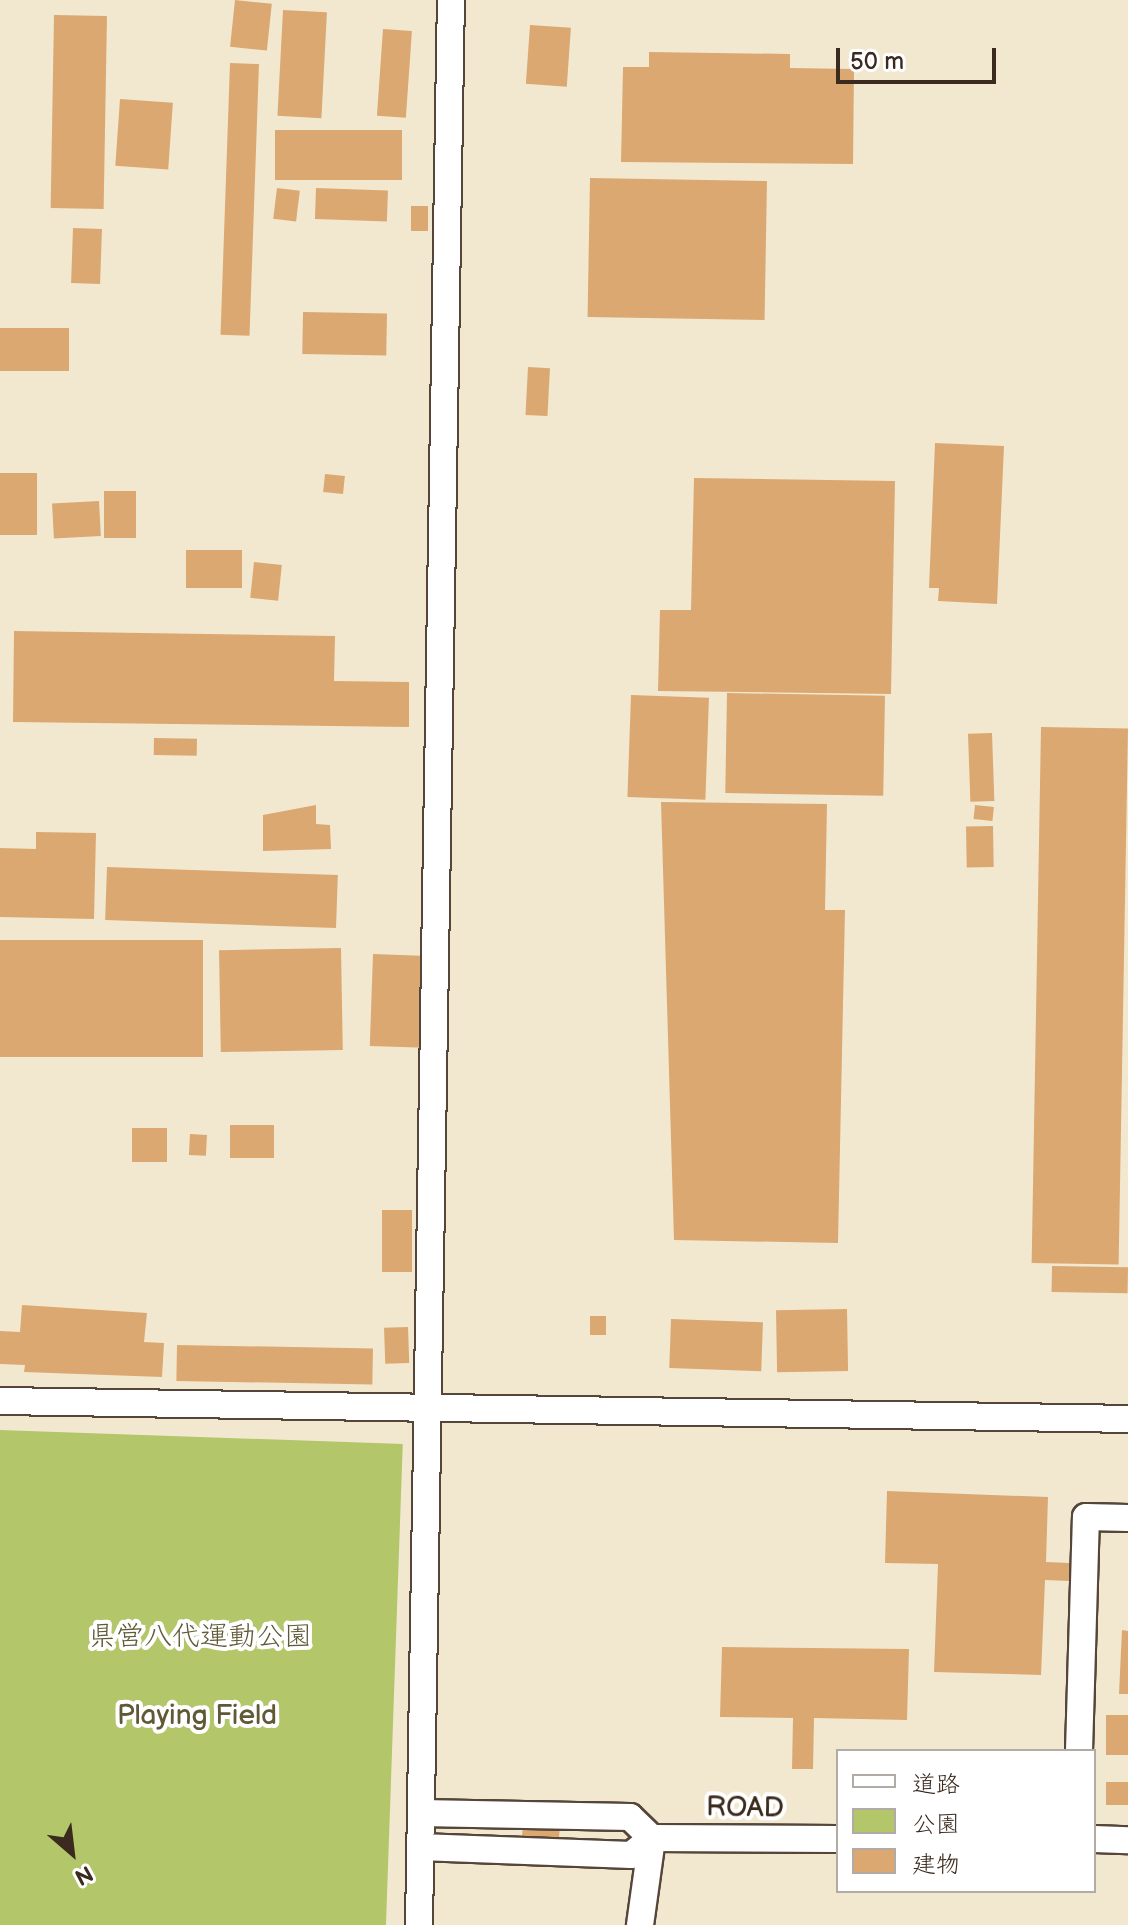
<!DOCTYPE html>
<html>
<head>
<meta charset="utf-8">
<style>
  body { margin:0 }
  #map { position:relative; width:1128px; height:1925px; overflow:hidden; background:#f2e8d0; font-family:"Balsamiq Sans","Klee One",sans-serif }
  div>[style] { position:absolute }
  .green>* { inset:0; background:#b3c66a; transform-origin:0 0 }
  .building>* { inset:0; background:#dba871; transform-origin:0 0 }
  .roads { filter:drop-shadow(2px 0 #564639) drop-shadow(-2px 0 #564639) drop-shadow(0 2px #564639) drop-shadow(0 -2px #564639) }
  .minor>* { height:26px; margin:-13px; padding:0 13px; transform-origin:13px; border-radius:13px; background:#fff }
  span { translate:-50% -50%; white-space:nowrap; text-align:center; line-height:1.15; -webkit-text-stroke:8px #fff; paint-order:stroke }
  .park-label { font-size:28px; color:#5f5935 }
  .street-label { font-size:28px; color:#3b2a1e }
  .legend { position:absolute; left:836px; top:1749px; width:260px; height:144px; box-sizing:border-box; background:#fff; border:2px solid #b1aaa5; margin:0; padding:10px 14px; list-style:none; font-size:24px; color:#3b2a1e }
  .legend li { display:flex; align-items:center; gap:16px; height:40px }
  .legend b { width:40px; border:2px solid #b1aaa5 }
  .north { position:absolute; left:32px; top:1813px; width:80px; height:80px; -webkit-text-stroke:6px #fff; paint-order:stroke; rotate:152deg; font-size:22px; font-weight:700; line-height:32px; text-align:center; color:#3b2a1e }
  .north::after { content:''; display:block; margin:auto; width:28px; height:36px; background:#3b2a1e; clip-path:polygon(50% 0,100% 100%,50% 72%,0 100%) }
  .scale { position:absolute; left:836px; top:48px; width:160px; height:36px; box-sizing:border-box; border:4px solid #3b2a1e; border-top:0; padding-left:10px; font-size:24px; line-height:28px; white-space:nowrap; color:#3b2a1e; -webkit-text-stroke:6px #fff; paint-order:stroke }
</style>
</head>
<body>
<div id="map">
  <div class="green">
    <i style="left:0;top:1430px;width:403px;height:495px;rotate:2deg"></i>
  </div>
  <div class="building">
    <i style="left:235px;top:0;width:37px;height:47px;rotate:6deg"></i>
    <i style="left:283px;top:10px;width:44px;height:106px;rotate:3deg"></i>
    <i style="left:54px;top:15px;width:53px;height:193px;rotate:1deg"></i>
    <i style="left:530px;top:25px;width:41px;height:59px;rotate:4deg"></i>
    <i style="left:383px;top:29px;width:29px;height:87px;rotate:4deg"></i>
    <i style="clip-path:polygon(649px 52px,790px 54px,790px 68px,854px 69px,853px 164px,621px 162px,623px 67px,649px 67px)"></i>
    <i style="left:230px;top:63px;width:29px;height:272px;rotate:2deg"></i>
    <i style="left:120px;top:99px;width:53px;height:67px;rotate:4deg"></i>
    <i style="left:402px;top:130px;width:50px;height:127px;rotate:90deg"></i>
    <i style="left:590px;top:178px;width:177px;height:139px;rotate:1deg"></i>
    <i style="left:277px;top:188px;width:23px;height:31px;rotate:7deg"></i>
    <i style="left:316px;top:188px;width:72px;height:31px;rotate:2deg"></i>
    <i style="left:428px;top:206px;width:25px;height:17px;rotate:90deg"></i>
    <i style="left:73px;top:228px;width:29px;height:55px;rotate:2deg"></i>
    <i style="left:303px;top:312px;width:84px;height:42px;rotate:1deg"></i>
    <i style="left:0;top:328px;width:69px;height:43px"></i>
    <i style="left:528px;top:367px;width:22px;height:48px;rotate:3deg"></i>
    <i style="clip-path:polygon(935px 443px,1004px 446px,997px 604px,938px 601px,939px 588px,929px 588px)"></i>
    <i style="left:0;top:473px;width:37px;height:62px"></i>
    <i style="left:325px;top:474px;width:20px;height:18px;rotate:6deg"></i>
    <i style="clip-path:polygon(694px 478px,895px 481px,891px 694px,658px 691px,660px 610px,691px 610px)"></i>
    <i style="left:136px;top:491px;width:47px;height:32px;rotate:90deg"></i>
    <i style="left:99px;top:501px;width:35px;height:47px;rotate:87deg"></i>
    <i style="left:242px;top:550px;width:38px;height:56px;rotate:90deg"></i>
    <i style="left:254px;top:562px;width:28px;height:36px;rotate:6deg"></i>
    <i style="clip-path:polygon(14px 631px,335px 636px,334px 681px,409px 682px,409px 727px,13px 722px)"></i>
    <i style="left:727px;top:693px;width:158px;height:100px;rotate:1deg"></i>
    <i style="left:631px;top:695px;width:78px;height:102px;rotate:2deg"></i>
    <i style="left:1041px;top:727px;width:87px;height:536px;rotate:1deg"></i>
    <i style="left:992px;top:733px;width:68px;height:24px;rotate:88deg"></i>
    <i style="left:154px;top:738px;width:43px;height:17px;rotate:1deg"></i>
    <i style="clip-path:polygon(661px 802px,827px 804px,825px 910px,845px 910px,838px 1243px,674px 1240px)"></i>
    <i style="clip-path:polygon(316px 805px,316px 824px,330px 825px,331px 849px,263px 851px,263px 815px)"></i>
    <i style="left:975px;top:805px;width:19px;height:14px;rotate:6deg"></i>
    <i style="left:993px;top:826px;width:41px;height:27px;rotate:89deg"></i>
    <i style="clip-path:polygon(36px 832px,96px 833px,94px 919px,0 917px,0 848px,36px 849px)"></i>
    <i style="left:107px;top:867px;width:231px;height:53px;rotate:2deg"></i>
    <i style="left:0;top:940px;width:203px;height:117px"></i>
    <i style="left:341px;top:948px;width:102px;height:122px;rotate:89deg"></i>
    <i style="left:373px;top:954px;width:55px;height:92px;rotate:2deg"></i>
    <i style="left:230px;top:1125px;width:44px;height:33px"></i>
    <i style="left:132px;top:1128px;width:35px;height:34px"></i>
    <i style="left:190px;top:1134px;width:17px;height:21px;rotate:3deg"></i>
    <i style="left:382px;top:1210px;width:30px;height:62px"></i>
    <i style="left:1052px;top:1266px;width:76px;height:26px;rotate:1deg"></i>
    <i style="clip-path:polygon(22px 1305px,147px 1313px,144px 1342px,164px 1343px,162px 1377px,24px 1372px,25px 1365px,0 1364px,0 1331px,20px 1332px)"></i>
    <i style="left:847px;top:1309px;width:62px;height:71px;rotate:89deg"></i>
    <i style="left:590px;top:1316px;width:16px;height:19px"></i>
    <i style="left:671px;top:1319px;width:92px;height:49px;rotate:2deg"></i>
    <i style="left:408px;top:1327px;width:36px;height:24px;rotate:88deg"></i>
    <i style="left:177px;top:1345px;width:196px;height:36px;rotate:1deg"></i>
    <i style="clip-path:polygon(887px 1491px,1048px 1497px,1046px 1562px,1069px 1563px,1069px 1581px,1045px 1580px,1041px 1675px,934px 1672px,938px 1564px,885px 1563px)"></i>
    <i style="clip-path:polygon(1122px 1630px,1128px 1631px,1128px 1694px,1119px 1694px)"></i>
    <i style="clip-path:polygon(722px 1647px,909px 1649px,907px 1720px,814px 1718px,813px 1769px,792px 1769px,793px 1718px,720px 1717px)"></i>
    <i style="left:1106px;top:1715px;width:22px;height:40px"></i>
    <i style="left:1106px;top:1782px;width:22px;height:23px"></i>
    <i style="left:523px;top:1820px;width:37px;height:16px;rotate:3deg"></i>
  </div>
  <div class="roads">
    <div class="minor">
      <i style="left:0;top:1401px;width:1128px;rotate:0.91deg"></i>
      <i style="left:1079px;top:1751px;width:234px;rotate:-88.3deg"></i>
      <i style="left:1086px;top:1517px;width:42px;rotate:1.4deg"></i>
      <i style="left:421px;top:1813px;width:209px;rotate:1.1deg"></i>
      <i style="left:630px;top:1817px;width:30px;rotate:44deg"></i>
      <i style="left:1094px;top:1839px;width:34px;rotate:2deg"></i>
      <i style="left:420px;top:1847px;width:211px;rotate:2.2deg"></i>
      <i style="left:631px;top:1855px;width:27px;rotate:-39deg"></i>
      <i style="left:652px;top:1838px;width:186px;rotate:0.3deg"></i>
      <i style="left:419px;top:1925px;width:1925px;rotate:-89.05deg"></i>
      <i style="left:640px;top:1925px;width:88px;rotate:-82.1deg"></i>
    </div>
  </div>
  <div class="park-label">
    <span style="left:200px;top:1637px">県営八代運動公園</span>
    <span style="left:197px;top:1716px">Playing Field</span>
  </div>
  <div class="street-label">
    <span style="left:745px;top:1808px;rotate:1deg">ROAD</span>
  </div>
  <ul class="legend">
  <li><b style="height:10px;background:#fff"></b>道路</li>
  <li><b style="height:22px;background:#b3c66a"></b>公園</li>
  <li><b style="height:22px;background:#dba871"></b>建物</li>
  </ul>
  <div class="north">N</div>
  <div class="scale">50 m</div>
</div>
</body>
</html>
